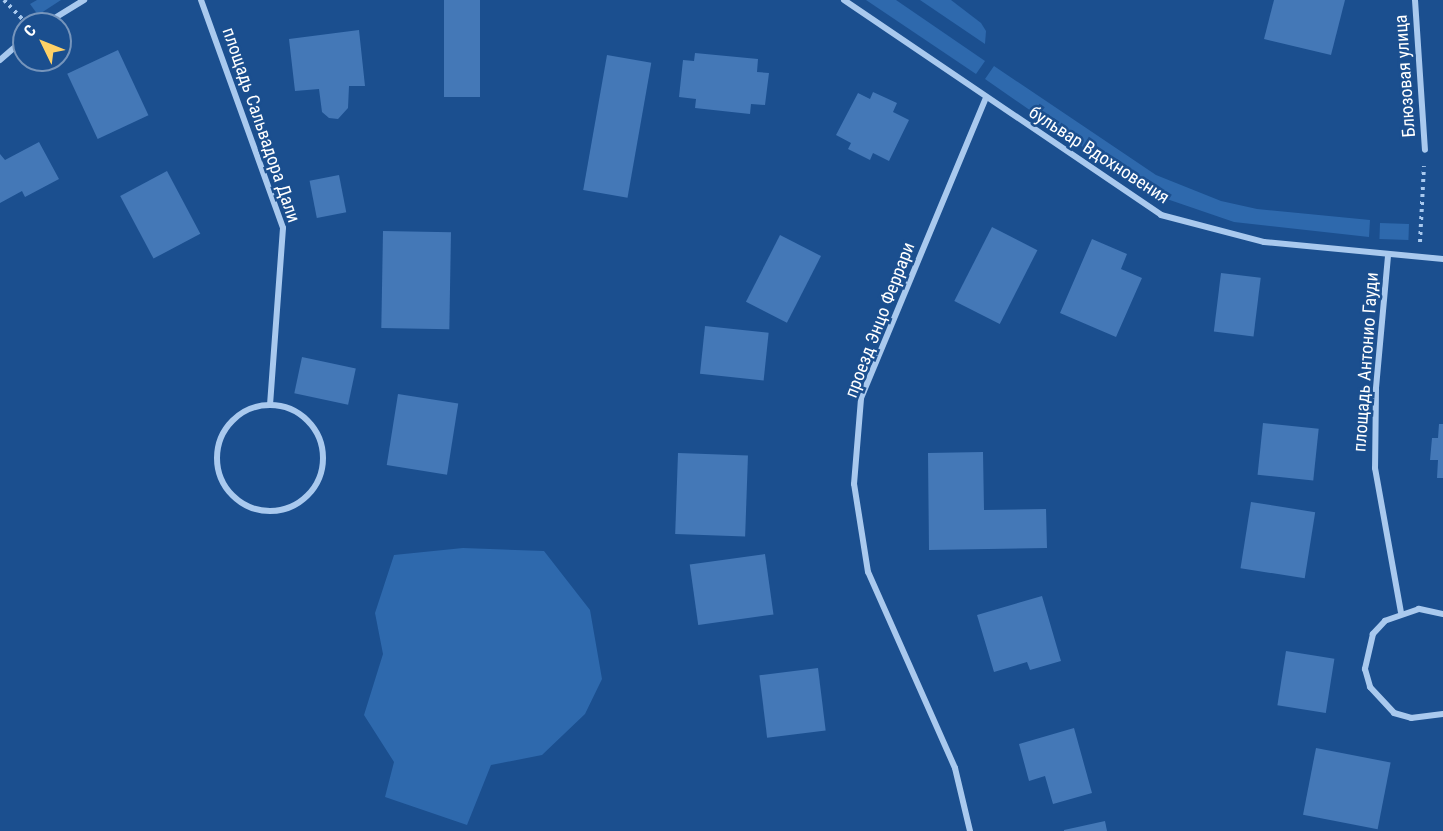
<!DOCTYPE html>
<html>
<head>
<meta charset="utf-8">
<style>
  body { margin:0 }
  #map { position:relative; width:1443px; height:831px; overflow:hidden; background:#1b4f8f; font-family:"Roboto Condensed",sans-serif }
  div>[style] { position:absolute }
  .green>* { inset:0; background:#2e69ad; transform-origin:0 0 }
  .building>* { inset:0; background:#4478b7; transform-origin:0 0 }
  .path>* { height:4px; margin-top:-2px; transform-origin:0; background:repeating-linear-gradient(90deg,#a9c9ee 0 3px,transparent 0 7.5px) }
  .street>* { height:6px; margin:-3px; padding:0 3px; transform-origin:3px; border-radius:3px; background:#a9c9ee }
  .street>.ring { margin:-3px; padding:0; box-sizing:content-box; background:none; border:6px solid #a9c9ee; border-radius:50% }
  span { translate:-50% -50%; white-space:nowrap; text-align:center; line-height:1.15; -webkit-text-stroke:5px #1b4f8f; paint-order:stroke }
  .street-label { font-size:18px; color:#fff }
  .north { position:absolute; left:12px; top:12px; width:60px; height:60px; box-sizing:border-box; background:#1b4f8f; border:2px solid #7695bc; border-radius:50%; rotate:313deg; font-size:16px; font-weight:700; line-height:24px; text-align:center; color:#fff }
  .north::after { content:''; display:block; margin:auto; width:21px; height:27px; background:#ffd166; clip-path:polygon(50% 0,100% 100%,50% 72%,0 100%) }
</style>
</head>
<body>
<div id="map">
  <div class="green">
    <i style="clip-path:polygon(37px 0,61px 0,38px 15px,30px 4px)"></i>
    <i style="clip-path:polygon(866px 0,896px 0,985px 61px,976px 74px)"></i>
    <i style="clip-path:polygon(920px 0,951px 0,981px 23px,986px 31px,985px 44px)"></i>
    <i style="clip-path:polygon(994px 66px,1156px 175px,1221px 201px,1257px 209px,1370px 220px,1369px 237px,1234px 222px,1161px 197px,1133px 182px,985px 79px)"></i>
    <i style="left:1380px;top:223px;width:29px;height:16px;rotate:2deg"></i>
    <i style="clip-path:polygon(463px 548px,544px 551px,590px 610px,602px 679px,585px 714px,542px 755px,491px 765px,467px 825px,385px 797px,394px 762px,364px 715px,383px 654px,375px 613px,394px 555px)"></i>
  </div>
  <div class="building">
    <i style="left:444px;top:0;width:36px;height:97px"></i>
    <i style="clip-path:polygon(1274px 0,1345px 0,1331px 55px,1264px 39px)"></i>
    <i style="clip-path:polygon(359px 30px,365px 86px,349px 86px,348px 108px,338px 119px,329px 118px,322px 112px,319px 89px,295px 91px,289px 39px)"></i>
    <i style="left:118px;top:50px;width:72px;height:56px;rotate:65deg"></i>
    <i style="clip-path:polygon(695px 53px,758px 59px,757px 72px,769px 73px,765px 105px,751px 104px,750px 114px,695px 108px,696px 99px,679px 97px,683px 60px,694px 61px)"></i>
    <i style="left:607px;top:55px;width:45px;height:137px;rotate:10deg"></i>
    <i style="clip-path:polygon(873px 92px,897px 103px,893px 112px,909px 120px,889px 161px,873px 153px,870px 160px,848px 149px,851px 143px,836px 135px,858px 93px,870px 99px)"></i>
    <i style="clip-path:polygon(39px 142px,59px 179px,25px 197px,22px 191px,0 203px,0 154px,5px 160px)"></i>
    <i style="left:167px;top:171px;width:71px;height:53px;rotate:62deg"></i>
    <i style="left:339px;top:175px;width:38px;height:30px;rotate:79deg"></i>
    <i style="left:992px;top:227px;width:51px;height:83px;rotate:27deg"></i>
    <i style="left:383px;top:231px;width:68px;height:97px;rotate:1deg"></i>
    <i style="left:780px;top:235px;width:46px;height:75px;rotate:27deg"></i>
    <i style="clip-path:polygon(1092px 239px,1127px 254px,1121px 269px,1142px 278px,1116px 337px,1060px 313px)"></i>
    <i style="left:1221px;top:273px;width:40px;height:59px;rotate:7deg"></i>
    <i style="left:705px;top:326px;width:64px;height:48px;rotate:6deg"></i>
    <i style="left:302px;top:357px;width:55px;height:37px;rotate:12deg"></i>
    <i style="left:398px;top:394px;width:61px;height:72px;rotate:9deg"></i>
    <i style="left:1263px;top:423px;width:56px;height:52px;rotate:6deg"></i>
    <i style="clip-path:polygon(1439px 424px,1443px 424px,1443px 478px,1437px 478px,1438px 460px,1430px 460px,1432px 438px,1438px 438px)"></i>
    <i style="clip-path:polygon(983px 452px,984px 510px,1046px 509px,1047px 548px,929px 550px,928px 453px)"></i>
    <i style="left:678px;top:453px;width:70px;height:81px;rotate:2deg"></i>
    <i style="left:1251px;top:502px;width:65px;height:67px;rotate:9deg"></i>
    <i style="left:765px;top:554px;width:61px;height:76px;rotate:82deg"></i>
    <i style="clip-path:polygon(1042px 596px,1061px 661px,1030px 670px,1027px 662px,994px 672px,977px 615px)"></i>
    <i style="left:1286px;top:651px;width:49px;height:55px;rotate:9deg"></i>
    <i style="left:818px;top:668px;width:63px;height:59px;rotate:83deg"></i>
    <i style="clip-path:polygon(1074px 728px,1092px 793px,1053px 804px,1045px 776px,1029px 781px,1019px 744px)"></i>
    <i style="left:1316px;top:748px;width:76px;height:68px;rotate:11deg"></i>
    <i style="clip-path:polygon(1105px 821px,1107px 831px,1064px 831px,1064px 830px)"></i>
  </div>
  <div class="path">
    <i style="left:4px;top:0;width:32px;rotate:46deg"></i>
    <i style="left:1420px;top:242px;width:76px;rotate:-87deg"></i>
  </div>
  <div class="street">
    <i style="left:201px;top:0;width:242px;rotate:70.2deg"></i>
    <i style="left:283px;top:228px;width:177px;rotate:94.2deg"></i>
    <i style="left:844px;top:0;width:383px;rotate:34.1deg"></i>
    <i style="left:1161px;top:215px;width:106px;rotate:14.7deg"></i>
    <i style="left:1264px;top:242px;width:180px;rotate:5.4deg"></i>
    <i style="left:1415px;top:0;width:150px;rotate:86.2deg"></i>
    <i style="left:45px;top:24px;width:46px;rotate:-31.6deg"></i>
    <i style="left:0;top:60px;width:32px;rotate:-41deg"></i>
    <i style="left:1388px;top:256px;width:134px;rotate:95.2deg"></i>
    <i style="left:1376px;top:389px;width:79px;rotate:90.7deg"></i>
    <i style="left:1375px;top:468px;width:146px;rotate:79.8deg"></i>
    <i class="ring" style="left:217px;top:405px;width:100px;height:100px"></i>
    <i style="left:1443px;top:614px;width:25px;rotate:-168deg"></i>
    <i style="left:1419px;top:609px;width:36px;rotate:161deg"></i>
    <i style="left:1385px;top:621px;width:18px;rotate:133deg"></i>
    <i style="left:1373px;top:634px;width:36px;rotate:103deg"></i>
    <i style="left:1365px;top:669px;width:19px;rotate:74deg"></i>
    <i style="left:1370px;top:687px;width:35px;rotate:47deg"></i>
    <i style="left:1394px;top:713px;width:18px;rotate:16deg"></i>
    <i style="left:1411px;top:718px;width:32px;rotate:-7deg"></i>
    <i style="left:970px;top:831px;width:65px;rotate:-103.4deg"></i>
    <i style="left:955px;top:768px;width:214px;rotate:-113.9deg"></i>
    <i style="left:868px;top:572px;width:89px;rotate:-99deg"></i>
    <i style="left:854px;top:484px;width:86px;rotate:-85.3deg"></i>
    <i style="left:861px;top:398px;width:325px;rotate:-67.4deg"></i>
  </div>
  <div class="street-label">
    <span style="left:1405px;top:76px;rotate:-94deg">Блюзовая улица</span>
    <span style="left:261px;top:125px;rotate:71deg">площадь Сальвадора Дали</span>
    <span style="left:1099px;top:155px;rotate:33deg">бульвар Вдохновения</span>
    <span style="left:880px;top:320px;rotate:-69deg">проезд Энцо Феррари</span>
    <span style="left:1366px;top:362px;rotate:-86deg">площадь Антонио Гауди</span>
  </div>
  <div class="north">С</div>
</div>
</body>
</html>
